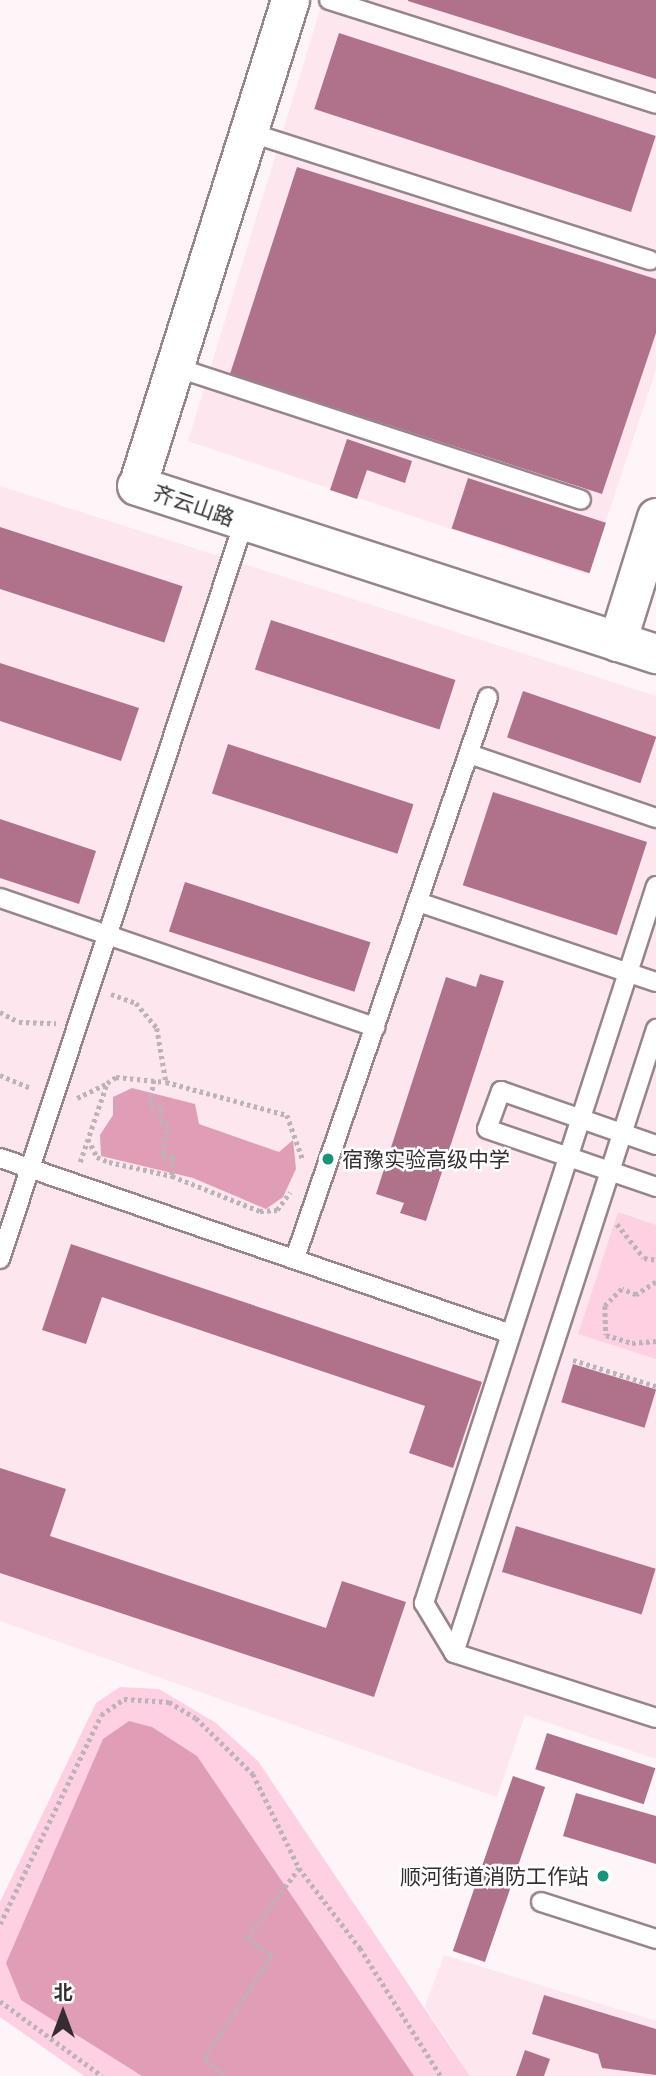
<!DOCTYPE html>
<html>
<head>
<meta charset="utf-8">
<style>
  body { margin:0 }
  #map { position:relative; width:656px; height:2076px; overflow:hidden; background:#fdf5f7; font-family:"Noto Serif","Noto Sans SC",serif }
  div>[style] { position:absolute }
  .built>* { inset:0; background:#fde6ee }
  .green>* { inset:0; background:#ffd0e1 }
  .water>* { inset:0; background:#e09eb6 }
  .building>* { inset:0; background:#b0728a; transform-origin:0 0 }
  .path>* { height:4.5px; margin-top:-2.25px; transform-origin:0; background:repeating-linear-gradient(90deg,#bbb3b6 0 3.5px,transparent 0 7px) }
  .roads { filter:drop-shadow(2px 0 #97858b) drop-shadow(-2px 0 #97858b) drop-shadow(0 2px #97858b) drop-shadow(0 -2px #97858b) }
  .service>* { height:18px; margin:-9px; padding:0 9px; transform-origin:9px; border-radius:9px; background:#fff }
  .minor>* { height:37px; margin:-18.5px; padding:0 18.5px; transform-origin:18.5px; border-radius:18.5px; background:#fff }
  .tertiary>* { height:38px; margin:-19px; padding:0 19px; transform-origin:19px; border-radius:19px; background:#fff }
  .dots>* { width:19px; height:19px; translate:-50% -50%; box-sizing:border-box; border:4px solid #fff; border-radius:50% }
  span { translate:-50% -50%; white-space:nowrap; text-align:center; line-height:1.15; -webkit-text-stroke:5px #fff; paint-order:stroke }
  .street-label { font-size:21px; color:#352d30 }
  .poi-label { font-size:21px; color:#352d30 }
  .left { translate:0 -50%; text-align:left }
  .right { translate:-100% -50%; text-align:right }
  .north { position:absolute; left:28px; top:1978px; width:70px; height:70px; -webkit-text-stroke:5px #fff; paint-order:stroke; rotate:0deg; font-size:19px; font-weight:700; line-height:28px; text-align:center; color:#352d30 }
  .north::after { content:''; display:block; margin:auto; width:24px; height:32px; background:#352d30; clip-path:polygon(50% 0,100% 100%,50% 72%,0 100%) }
</style>
</head>
<body>
<div id="map">
  <div class="built">
    <i style="clip-path:polygon(323px 0,656px 0,656px 370px,588px 575px,188px 441px)"></i>
    <i style="clip-path:polygon(0 486px,656px 696px,656px 1759px,525px 1715px,497px 1797px,0 1621px)"></i>
    <i style="clip-path:polygon(444px 1955px,656px 2021px,656px 2076px,470px 2076px,425px 2006px)"></i>
  </div>
  <div class="green">
    <i style="clip-path:polygon(618px 1212px,656px 1225px,656px 1359px,578px 1334px)"></i>
    <i style="clip-path:polygon(120px 1687px,159px 1689px,216px 1723px,258px 1761px,470px 2076px,84px 2076px,0 2017px,0 1902px,96px 1703px)"></i>
  </div>
  <div class="water">
    <i style="clip-path:polygon(132px 1088px,195px 1104px,199px 1124px,279px 1152px,293px 1140px,296px 1169px,283px 1197px,266px 1209px,193px 1178px,101px 1156px,100px 1135px,113px 1115px,113px 1097px)"></i>
    <i style="clip-path:polygon(129px 1721px,152px 1727px,197px 1756px,414px 2076px,142px 2076px,21px 2000px,6px 1963px,103px 1739px)"></i>
  </div>
  <div class="building">
    <i style="clip-path:polygon(408px 0,656px 0,656px 79px,408px 1px)"></i>
    <i style="left:339px;top:33px;width:333px;height:80px;rotate:18deg"></i>
    <i style="clip-path:polygon(297px 167px,656px 279px,656px 333px,602px 494px,230px 374px)"></i>
    <i style="clip-path:polygon(347px 439px,412px 461px,405px 483px,367px 470px,357px 499px,330px 490px)"></i>
    <i style="left:468px;top:478px;width:145px;height:53px;rotate:18deg"></i>
    <i style="left:0;top:527px;width:192px;height:59px;rotate:18deg"></i>
    <i style="left:271px;top:620px;width:194px;height:52px;rotate:18deg"></i>
    <i style="clip-path:polygon(0 663px,139px 708px,121px 761px,0 721px)"></i>
    <i style="left:523px;top:691px;width:141px;height:49px;rotate:19deg"></i>
    <i style="left:228px;top:744px;width:195px;height:52px;rotate:18deg"></i>
    <i style="left:493px;top:792px;width:162px;height:98px;rotate:18deg"></i>
    <i style="clip-path:polygon(0 819px,96px 851px,79px 904px,0 878px)"></i>
    <i style="left:185px;top:882px;width:195px;height:52px;rotate:18deg"></i>
    <i style="clip-path:polygon(480px 974px,504px 981px,426px 1221px,400px 1213px,404px 1203px,376px 1194px,446px 977px,476px 987px)"></i>
    <i style="clip-path:polygon(71px 1244px,482px 1382px,453px 1468px,409px 1453px,425px 1406px,102px 1297px,86px 1344px,42px 1330px)"></i>
    <i style="left:573px;top:1364px;width:87px;height:40px;rotate:17deg"></i>
    <i style="clip-path:polygon(0 1468px,66px 1489px,50px 1536px,326px 1628px,342px 1581px,406px 1602px,374px 1697px,0 1573px)"></i>
    <i style="left:516px;top:1526px;width:146px;height:48px;rotate:17deg"></i>
    <i style="left:547px;top:1733px;width:114px;height:38px;rotate:18deg"></i>
    <i style="left:513px;top:1776px;width:34px;height:185px;rotate:19deg"></i>
    <i style="clip-path:polygon(576px 1793px,656px 1816px,656px 1864px,563px 1836px)"></i>
    <i style="clip-path:polygon(544px 1995px,656px 2029px,656px 2075px,602px 2068px,598px 2054px,532px 2034px)"></i>
    <i style="clip-path:polygon(525px 2050px,550px 2059px,544px 2076px,516px 2076px)"></i>
  </div>
  <div class="path">
    <i style="left:111px;top:994px;width:27px;rotate:20deg"></i>
    <i style="left:136px;top:1003px;width:33px;rotate:50deg"></i>
    <i style="left:157px;top:1028px;width:55px;rotate:80.5deg"></i>
    <i style="left:0;top:1012px;width:21px;rotate:28deg"></i>
    <i style="left:19px;top:1022px;width:37px;rotate:2deg"></i>
    <i style="left:0;top:1075px;width:34px;rotate:23deg"></i>
    <i style="left:154px;top:1080px;width:26px;rotate:99deg"></i>
    <i style="left:150px;top:1106px;width:12px;rotate:9deg"></i>
    <i style="left:162px;top:1108px;width:14px;rotate:98deg"></i>
    <i style="left:160px;top:1122px;width:8px;rotate:7deg"></i>
    <i style="left:168px;top:1123px;width:34px;rotate:100deg"></i>
    <i style="left:162px;top:1156px;width:11px;rotate:5deg"></i>
    <i style="left:173px;top:1157px;width:19px;rotate:93deg"></i>
    <i style="left:77px;top:1098px;width:32px;rotate:-26deg"></i>
    <i style="left:88px;top:1139px;width:20px;rotate:63deg"></i>
    <i style="left:97px;top:1157px;width:13px;rotate:23deg"></i>
    <i style="left:109px;top:1162px;width:65px;rotate:12.5deg"></i>
    <i style="left:172px;top:1176px;width:95px;rotate:21.7deg"></i>
    <i style="left:260px;top:1211px;width:17px;rotate:-3deg"></i>
    <i style="left:277px;top:1210px;width:22px;rotate:-54deg"></i>
    <i style="left:80px;top:1162px;width:83px;rotate:-71.1deg"></i>
    <i style="left:107px;top:1083px;width:11px;rotate:-34deg"></i>
    <i style="left:116px;top:1077px;width:50px;rotate:5.7deg"></i>
    <i style="left:166px;top:1082px;width:125px;rotate:15.3deg"></i>
    <i style="left:287px;top:1115px;width:48px;rotate:70.4deg"></i>
    <i style="left:617px;top:1224px;width:43px;rotate:51.5deg"></i>
    <i style="left:644px;top:1258px;width:12px;rotate:9deg"></i>
    <i style="left:656px;top:1282px;width:24px;rotate:147deg"></i>
    <i style="left:636px;top:1295px;width:15px;rotate:-157deg"></i>
    <i style="left:622px;top:1289px;width:24px;rotate:135deg"></i>
    <i style="left:605px;top:1306px;width:29px;rotate:88deg"></i>
    <i style="left:606px;top:1335px;width:27px;rotate:17deg"></i>
    <i style="left:632px;top:1343px;width:24px;rotate:-5deg"></i>
    <i style="left:573px;top:1360px;width:87px;rotate:17.4deg"></i>
    <i style="left:0;top:1924px;width:232px;rotate:-64.2deg"></i>
    <i style="left:101px;top:1715px;width:28px;rotate:-35deg"></i>
    <i style="left:124px;top:1699px;width:45px;rotate:3.8deg"></i>
    <i style="left:169px;top:1702px;width:31px;rotate:31deg"></i>
    <i style="left:196px;top:1718px;width:80px;rotate:44.5deg"></i>
    <i style="left:253px;top:1774px;width:105px;rotate:63.9deg"></i>
    <i style="left:299px;top:1868px;width:101px;rotate:52.7deg"></i>
    <i style="left:360px;top:1948px;width:151px;rotate:57.7deg"></i>
    <i style="left:0;top:2001px;width:127px;rotate:36.3deg"></i>
    <i style="left:224px;top:2076px;width:27px;rotate:-138deg"></i>
    <i style="left:204px;top:2058px;width:122px;rotate:-56.7deg"></i>
    <i style="left:271px;top:1956px;width:30px;rotate:-143deg"></i>
    <i style="left:247px;top:1938px;width:87px;rotate:-53.4deg"></i>
  </div>
  <div class="roads">
    <div class="service">
      <i style="left:329px;top:0;width:343px;rotate:17.6deg"></i>
      <i style="left:248px;top:132px;width:422px;rotate:17.7deg"></i>
      <i style="left:175px;top:367px;width:427px;rotate:18.1deg"></i>
      <i style="left:469px;top:754px;width:198px;rotate:18.9deg"></i>
      <i style="left:656px;top:886px;width:754px;rotate:107.93deg"></i>
      <i style="left:424px;top:1603px;width:58px;rotate:59deg"></i>
      <i style="left:454px;top:1653px;width:656px;rotate:-72.06deg"></i>
      <i style="left:0;top:898px;width:397px;rotate:19deg"></i>
      <i style="left:418px;top:902px;width:251px;rotate:18.6deg"></i>
      <i style="left:656px;top:1145px;width:164px;rotate:-160.8deg"></i>
      <i style="left:501px;top:1091px;width:40px;rotate:110.2deg"></i>
      <i style="left:487px;top:1129px;width:179px;rotate:18.9deg"></i>
      <i style="left:0;top:1158px;width:540px;rotate:19deg"></i>
      <i style="left:295px;top:1258px;width:593px;rotate:-71.02deg"></i>
      <i style="left:0;top:1259px;width:776px;rotate:-71.68deg"></i>
      <i style="left:454px;top:1653px;width:212px;rotate:17.8deg"></i>
      <i style="left:541px;top:1902px;width:121px;rotate:17.8deg"></i>
    </div>
    <div class="minor">
      <i style="left:137px;top:486px;width:510px;rotate:-72.53deg"></i>
      <i style="left:617px;top:642px;width:131px;rotate:-72.7deg"></i>
    </div>
    <div class="tertiary">
      <i style="left:137px;top:486px;width:546px;rotate:17.94deg"></i>
    </div>
  </div>
  <div class="dots">
    <i style="left:328px;top:1159px;background:#16947c"></i>
    <i style="left:603px;top:1876px;background:#16947c"></i>
  </div>
  <div class="street-label">
    <span style="left:194px;top:505px;rotate:19deg">齐云山路</span>
  </div>
  <div class="poi-label">
    <span class="left" style="left:342px;top:1159px">宿豫实验高级中学</span>
    <span class="right" style="left:589px;top:1876px">顺河街道消防工作站</span>
  </div>
  <div class="north">北</div>
</div>
</body>
</html>
